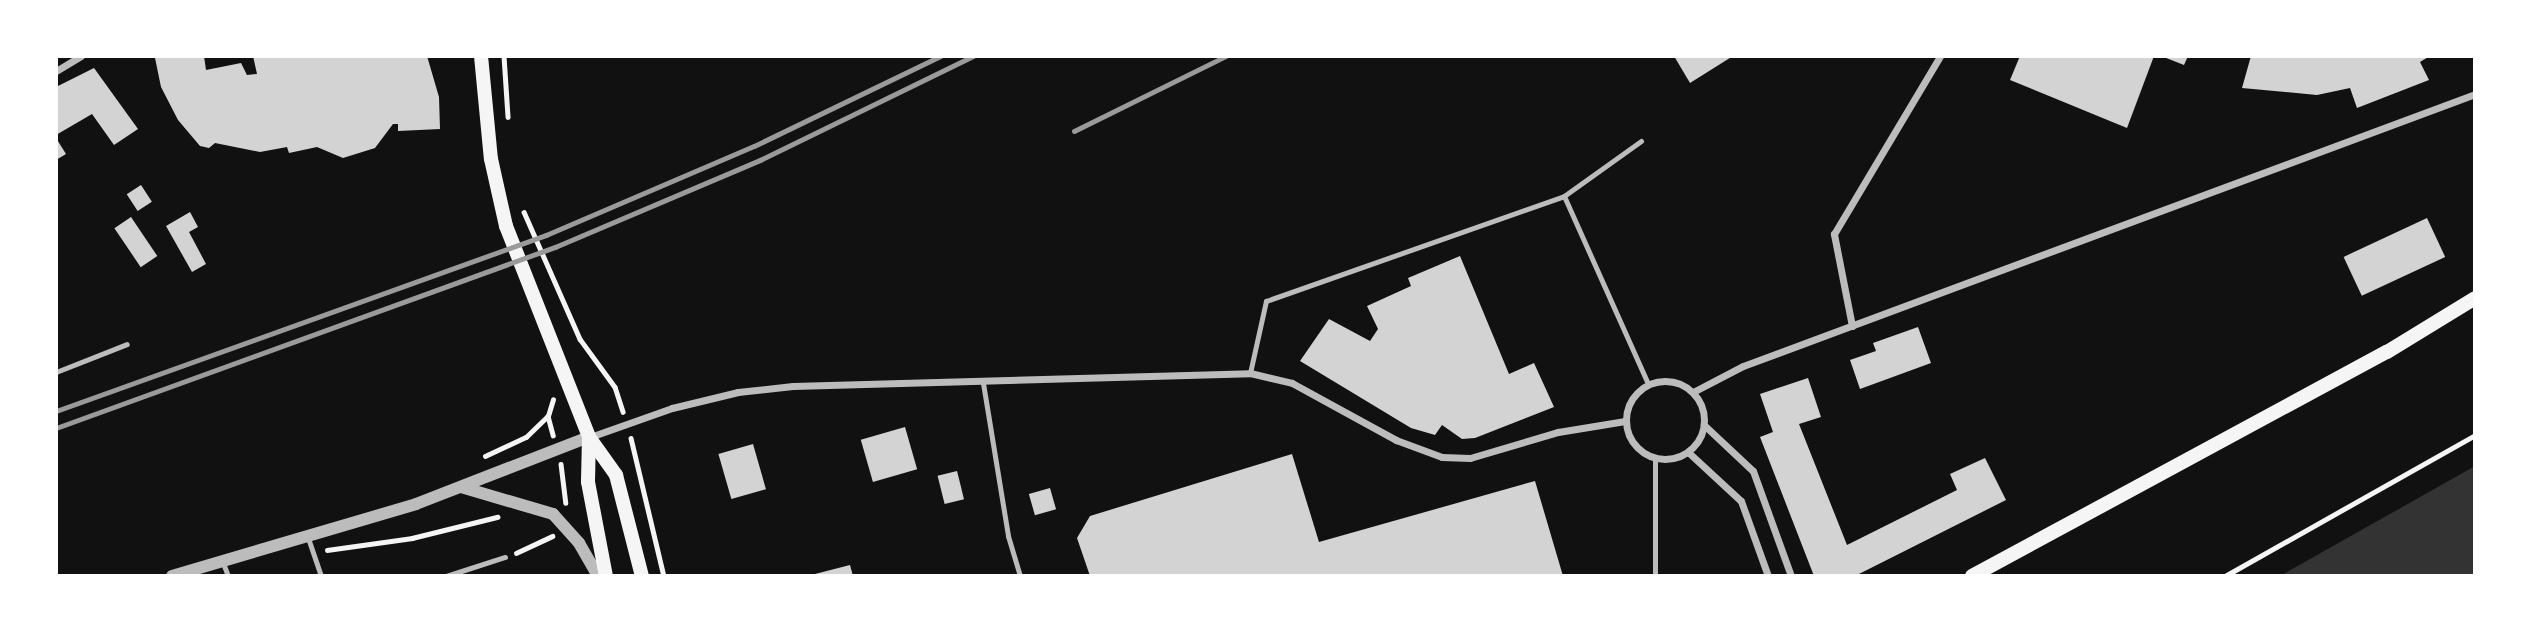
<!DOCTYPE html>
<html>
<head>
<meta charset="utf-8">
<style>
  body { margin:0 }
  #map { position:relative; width:2531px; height:632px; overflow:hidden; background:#111; font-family:"PT Sans Narrow",sans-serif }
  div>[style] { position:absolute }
  .water>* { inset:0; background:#333 }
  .building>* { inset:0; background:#d3d3d3; transform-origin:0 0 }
  .path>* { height:4.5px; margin:-2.25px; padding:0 2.25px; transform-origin:2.25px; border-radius:2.25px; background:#f5f5f5 }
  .service>* { height:5px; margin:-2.5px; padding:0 2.5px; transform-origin:2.5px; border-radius:2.5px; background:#bcbcbc }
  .minor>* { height:7px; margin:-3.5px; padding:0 3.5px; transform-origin:3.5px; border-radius:3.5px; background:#bcbcbc }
  .minor>.ring { margin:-3.5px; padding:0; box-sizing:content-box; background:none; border:7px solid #bcbcbc; border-radius:50% }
  .tertiary>* { height:12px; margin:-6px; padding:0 6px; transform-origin:6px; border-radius:6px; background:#bcbcbc }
  .secondary>* { height:14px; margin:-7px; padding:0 7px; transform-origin:7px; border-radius:7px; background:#f5f5f5 }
  .rail>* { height:5px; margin:-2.5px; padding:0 2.5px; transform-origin:2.5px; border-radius:2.5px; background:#9a9a9a }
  span { translate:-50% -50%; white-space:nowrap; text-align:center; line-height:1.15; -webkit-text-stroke:5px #fff; paint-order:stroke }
  .frame { position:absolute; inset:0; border:58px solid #fff; pointer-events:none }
</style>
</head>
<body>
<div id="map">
  <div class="water">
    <i style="clip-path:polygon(2475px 466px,2475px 576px,2280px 576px)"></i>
  </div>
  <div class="building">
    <i style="clip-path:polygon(166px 56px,204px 56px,206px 70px,241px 63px,247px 75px,257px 74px,253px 56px,427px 56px,439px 97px,440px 129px,398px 131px,398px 124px,393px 124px,375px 148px,343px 158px,317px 147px,289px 153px,287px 147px,260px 152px,215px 143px,209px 148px,200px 146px,178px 120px,161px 87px,155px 58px)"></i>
    <i style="clip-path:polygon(1674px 56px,1733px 56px,1690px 83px)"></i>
    <i style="clip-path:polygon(2020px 56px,2154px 56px,2127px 128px,2010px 80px)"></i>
    <i style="clip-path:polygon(2161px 56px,2188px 56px,2184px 65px)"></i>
    <i style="clip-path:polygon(2251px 56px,2430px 56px,2420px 62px,2429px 80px,2357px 108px,2350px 88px,2317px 95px,2242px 88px)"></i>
    <i style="clip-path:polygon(94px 68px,138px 129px,114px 145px,92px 114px,56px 135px,56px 87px)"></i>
    <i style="clip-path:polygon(56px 138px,66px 154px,56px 160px)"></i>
    <i style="left:141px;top:185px;width:20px;height:17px;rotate:57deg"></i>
    <i style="clip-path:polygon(190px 212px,198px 227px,189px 232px,206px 264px,192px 272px,166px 226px)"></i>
    <i style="left:131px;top:217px;width:47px;height:20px;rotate:56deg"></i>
    <i style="left:2427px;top:218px;width:43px;height:92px;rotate:65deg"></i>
    <i style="clip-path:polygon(1460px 256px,1509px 374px,1534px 363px,1554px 407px,1475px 438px,1462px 439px,1442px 425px,1435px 435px,1411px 428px,1300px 361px,1329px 319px,1370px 341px,1378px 329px,1367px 306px,1411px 286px,1408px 278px)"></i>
    <i style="clip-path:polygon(1918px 327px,1931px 363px,1860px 389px,1850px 360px,1876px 351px,1873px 343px)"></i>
    <i style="clip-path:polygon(1808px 378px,1821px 417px,1799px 424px,1847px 545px,1957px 490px,1950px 474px,1985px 458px,2006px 500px,1855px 576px,1814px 576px,1760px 437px,1773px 432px,1760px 394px)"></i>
    <i style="left:905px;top:427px;width:44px;height:46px;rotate:74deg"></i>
    <i style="left:753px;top:444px;width:47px;height:36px;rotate:74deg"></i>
    <i style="clip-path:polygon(1292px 454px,1319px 542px,1535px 481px,1563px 576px,1090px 576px,1077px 538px,1090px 516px)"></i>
    <i style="left:957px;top:471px;width:29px;height:20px;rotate:76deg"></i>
    <i style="left:1050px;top:488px;width:22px;height:22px;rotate:74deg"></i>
    <i style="clip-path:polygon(850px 565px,853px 576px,811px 576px,811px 575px)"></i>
  </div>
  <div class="path">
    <i style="left:504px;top:56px;width:61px;rotate:86.2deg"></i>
    <i style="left:524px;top:212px;width:139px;rotate:66.2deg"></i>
    <i style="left:580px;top:339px;width:59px;rotate:53.9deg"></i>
    <i style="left:615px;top:387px;width:26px;rotate:72deg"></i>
    <i style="left:548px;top:416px;width:20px;rotate:75deg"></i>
    <i style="left:631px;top:438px;width:142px;rotate:76.6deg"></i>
    <i style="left:485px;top:456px;width:45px;rotate:-24.9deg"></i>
    <i style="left:526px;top:437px;width:30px;rotate:-44deg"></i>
    <i style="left:548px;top:416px;width:17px;rotate:-73deg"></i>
    <i style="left:561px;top:464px;width:39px;rotate:83deg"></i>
    <i style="left:327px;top:550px;width:86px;rotate:-8deg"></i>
    <i style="left:412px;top:538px;width:88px;rotate:-13.9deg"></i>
    <i style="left:516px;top:553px;width:40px;rotate:-25deg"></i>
    <i style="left:2225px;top:576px;width:287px;rotate:-29.4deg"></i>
  </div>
  <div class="service">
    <i style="left:1641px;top:141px;width:95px;rotate:144.5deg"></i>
    <i style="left:1564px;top:196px;width:206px;rotate:65.9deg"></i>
    <i style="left:56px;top:372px;width:76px;rotate:-21.5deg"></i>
    <i style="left:1250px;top:373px;width:74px;rotate:-77.5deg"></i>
    <i style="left:1266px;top:301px;width:316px;rotate:-19.4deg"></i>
    <i style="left:983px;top:383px;width:155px;rotate:80.7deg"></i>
    <i style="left:1008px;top:536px;width:42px;rotate:73.3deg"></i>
    <i style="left:308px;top:538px;width:40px;rotate:71.1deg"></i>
    <i style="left:223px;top:563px;width:14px;rotate:69deg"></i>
    <i style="left:446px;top:576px;width:62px;rotate:-17.9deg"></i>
    <i style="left:1655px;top:576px;width:118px;rotate:-90deg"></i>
  </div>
  <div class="minor">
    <i style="left:56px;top:71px;width:29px;rotate:-31deg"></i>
    <i style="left:1852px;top:326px;width:94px;rotate:-101.1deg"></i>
    <i style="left:1834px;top:234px;width:207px;rotate:-59.2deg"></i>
    <i class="ring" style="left:1626px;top:381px;width:71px;height:71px"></i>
    <i style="left:1693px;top:392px;width:56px;rotate:-27.5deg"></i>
    <i style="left:1743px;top:366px;width:781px;rotate:-20.38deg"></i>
    <i style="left:1704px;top:425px;width:67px;rotate:43.2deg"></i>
    <i style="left:1753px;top:471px;width:112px;rotate:70.1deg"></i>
    <i style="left:590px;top:437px;width:87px;rotate:-19.5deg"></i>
    <i style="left:672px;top:408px;width:68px;rotate:-13.6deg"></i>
    <i style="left:738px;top:392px;width:55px;rotate:-6.2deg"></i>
    <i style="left:793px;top:386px;width:457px;rotate:-1.6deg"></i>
    <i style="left:1250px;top:373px;width:43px;rotate:13.4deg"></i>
    <i style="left:1292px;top:383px;width:119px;rotate:28.7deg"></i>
    <i style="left:1396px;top:440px;width:49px;rotate:20.3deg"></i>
    <i style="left:1442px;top:457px;width:28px;rotate:2deg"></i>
    <i style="left:1470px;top:458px;width:92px;rotate:-16.5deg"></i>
    <i style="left:1558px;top:432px;width:68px;rotate:-9.3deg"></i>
    <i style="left:1688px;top:452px;width:72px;rotate:42.8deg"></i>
    <i style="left:1741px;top:501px;width:80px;rotate:70.2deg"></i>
  </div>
  <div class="tertiary">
    <i style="left:461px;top:487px;width:96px;rotate:16.4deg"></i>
    <i style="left:553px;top:514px;width:39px;rotate:48deg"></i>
    <i style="left:579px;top:543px;width:38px;rotate:60deg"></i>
    <i style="left:172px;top:576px;width:254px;rotate:-16.4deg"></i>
    <i style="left:416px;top:504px;width:186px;rotate:-21.2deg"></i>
  </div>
  <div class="secondary">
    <i style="left:481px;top:56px;width:103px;rotate:84.5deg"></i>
    <i style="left:491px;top:159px;width:69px;rotate:77.4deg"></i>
    <i style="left:506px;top:226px;width:227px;rotate:68.5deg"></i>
    <i style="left:589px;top:437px;width:47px;rotate:54.6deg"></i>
    <i style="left:616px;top:475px;width:104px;rotate:75.6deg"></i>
    <i style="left:589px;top:437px;width:45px;rotate:91.3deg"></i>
    <i style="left:588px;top:482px;width:96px;rotate:79.2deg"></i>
    <i style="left:1972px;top:576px;width:472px;rotate:-28.4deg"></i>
    <i style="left:2387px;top:352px;width:103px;rotate:-31.5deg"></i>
  </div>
  <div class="rail">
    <i style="left:1074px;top:131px;width:169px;rotate:-26.3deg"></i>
    <i style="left:56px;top:411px;width:521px;rotate:-19.76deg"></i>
    <i style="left:546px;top:235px;width:226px;rotate:-23.2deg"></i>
    <i style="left:754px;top:146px;width:207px;rotate:-25.8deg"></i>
    <i style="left:56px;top:428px;width:531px;rotate:-19.94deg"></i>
    <i style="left:555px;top:247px;width:223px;rotate:-23deg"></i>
    <i style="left:760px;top:160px;width:237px;rotate:-26deg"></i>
  </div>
  <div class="frame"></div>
</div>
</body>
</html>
